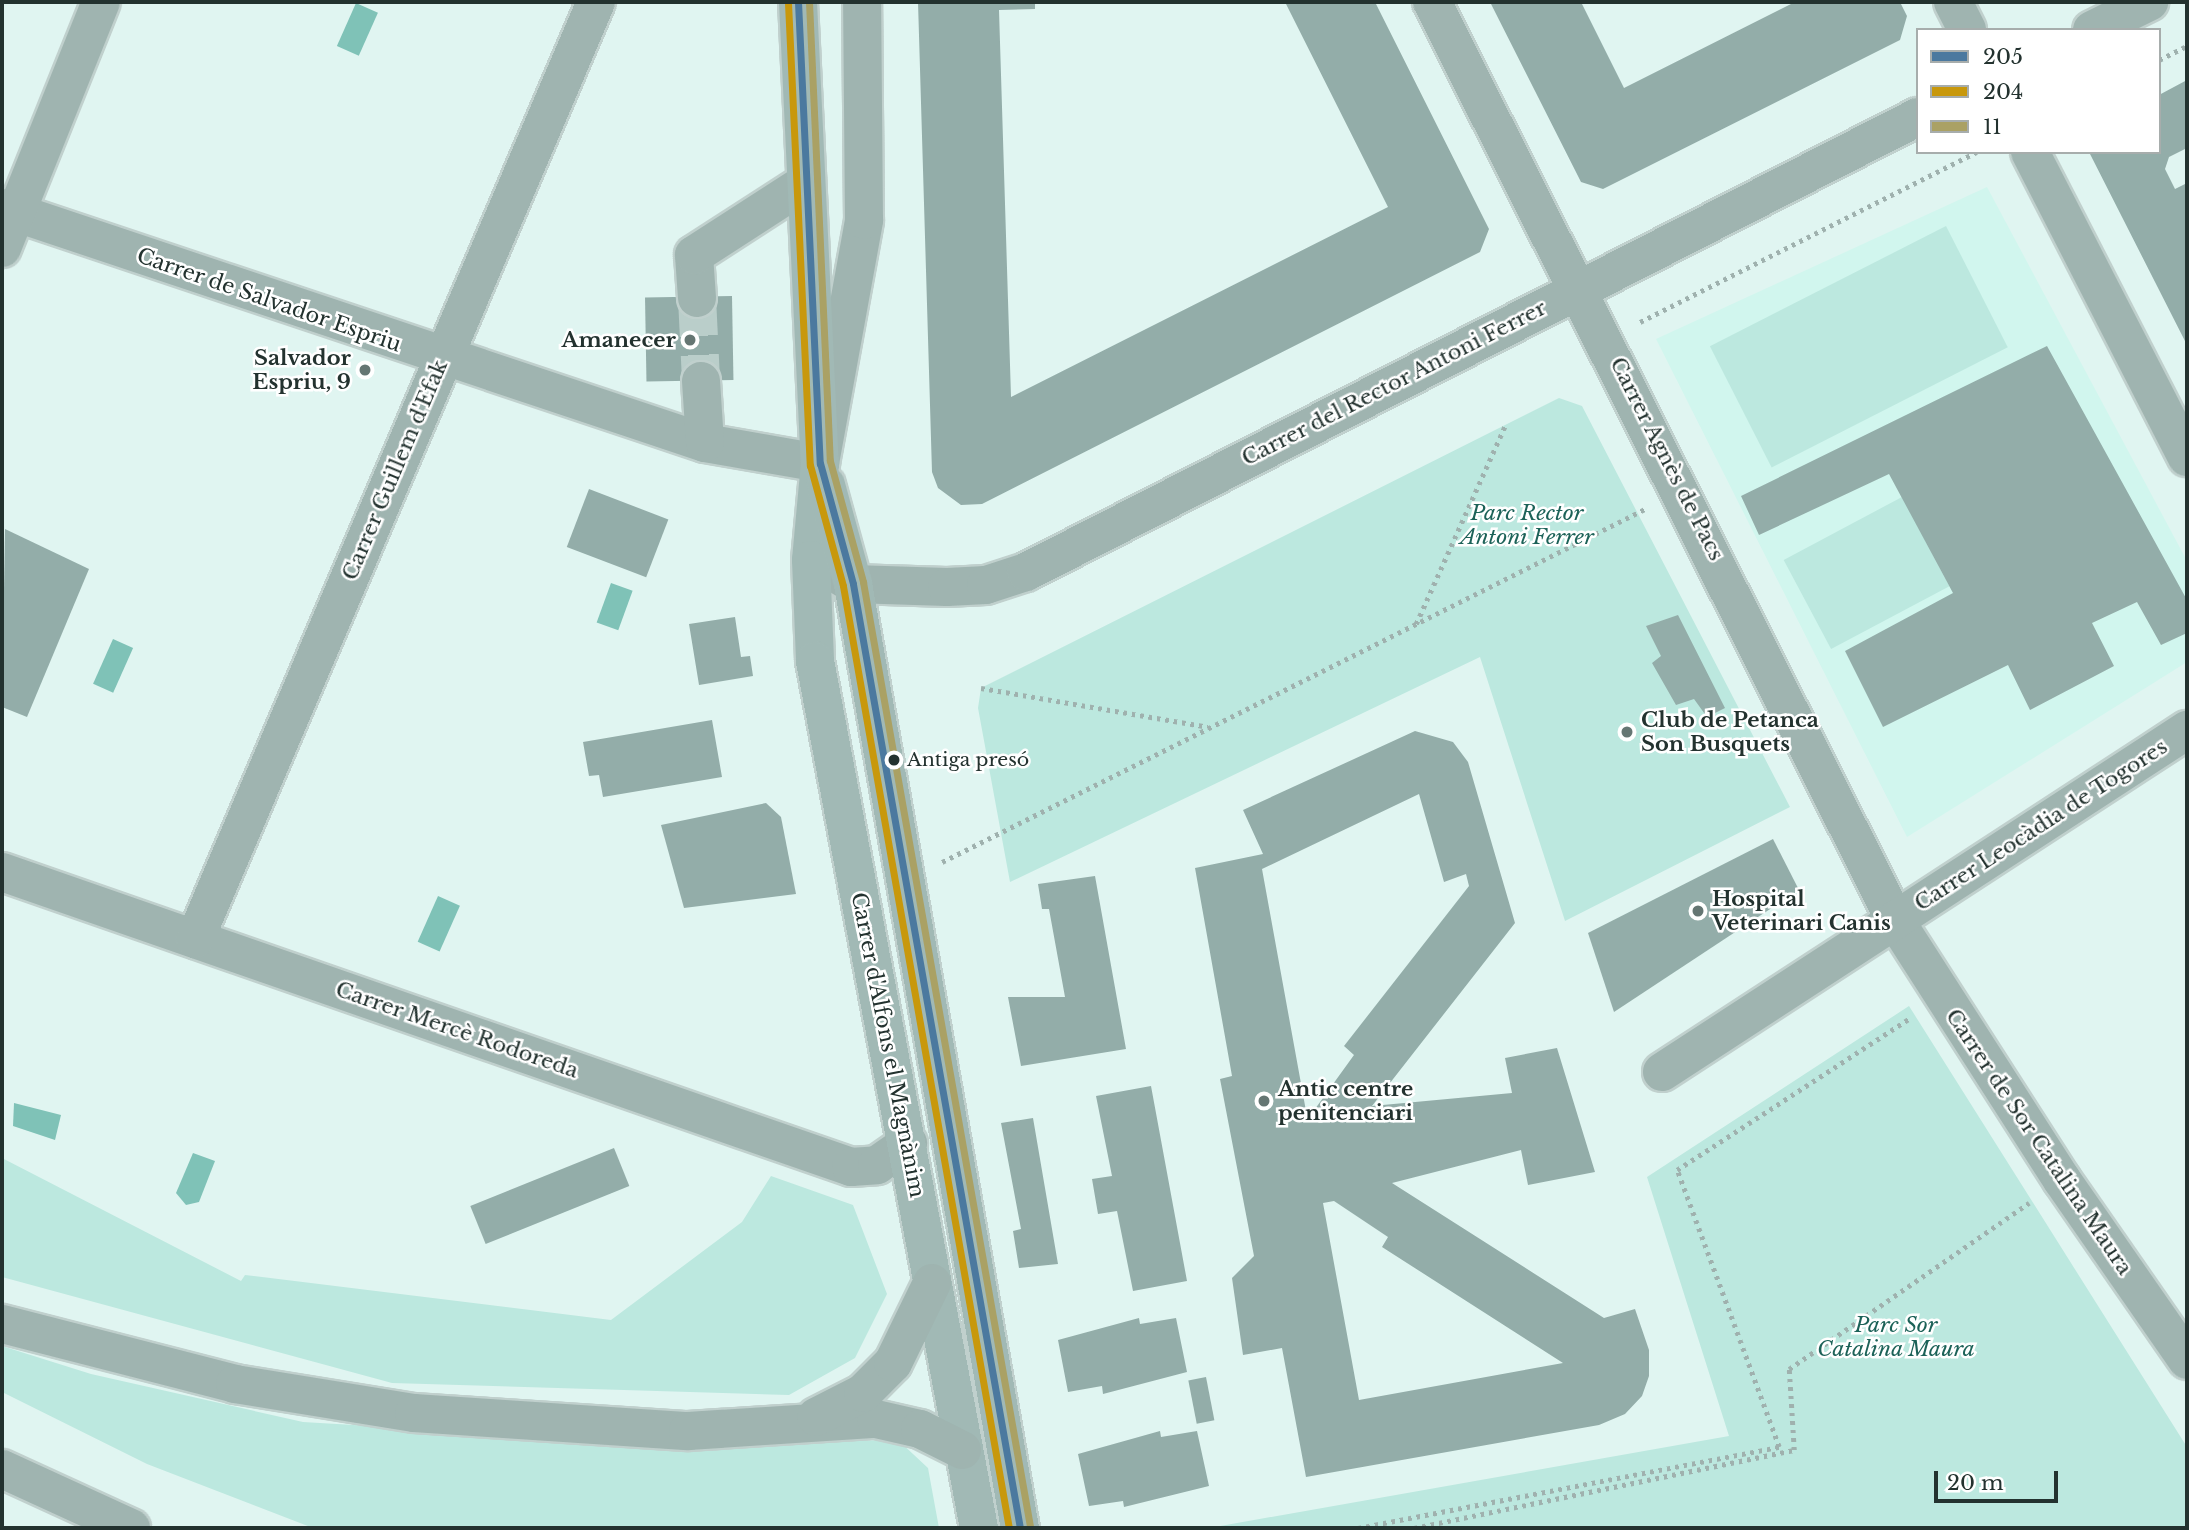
<!DOCTYPE html>
<html>
<head>
<meta charset="utf-8">
<style>
  body { margin:0 }
  #map { position:relative; width:2189px; height:1530px; overflow:hidden; background:#e0f5f1; font-family:"Libre Baskerville",serif }
  div>[style] { position:absolute }
  .built>* { inset:0; background:#d1f6ee }
  .green>* { inset:0; background:#bce8df; transform-origin:0 0 }
  .water>* { inset:0; background:#7fc2b7; transform-origin:0 0 }
  .building>* { inset:0; background:#93ada9; transform-origin:0 0 }
  .minor-tunnel>* { height:38px; margin-top:-19px; transform-origin:0; background:repeating-linear-gradient(90deg,#baceca 0 38px,transparent 0 57px) }
  .path>* { height:4.5px; margin-top:-2.25px; transform-origin:0; background:repeating-linear-gradient(90deg,#9fb1ae 0 3.5px,transparent 0 8.5px) }
  .roads { filter:drop-shadow(2px 0 #c0d0cd) drop-shadow(-2px 0 #c0d0cd) drop-shadow(0 2px #c0d0cd) drop-shadow(0 -2px #c0d0cd) }
  .minor>* { height:38px; margin:-19px; padding:0 19px; transform-origin:19px; border-radius:19px; background:#9fb4b0 }
  .major>* { height:38px; margin:-19px; padding:0 19px; transform-origin:19px; border-radius:19px; background:#a1b9b5 }
  .highway>* { height:38px; margin:-19px; padding:0 19px; transform-origin:19px; border-radius:19px; background:#9fb4b0 }
  .bus-1>* { height:7px; margin:-3.5px; padding:0 3.5px; transform-origin:3.5px; border-radius:3.5px; background:#4b799f }
  .bus-2>* { height:7px; margin:-3.5px; padding:0 3.5px; transform-origin:3.5px; border-radius:3.5px; background:#c8980c }
  .bus-3>* { height:7px; margin:-3.5px; padding:0 3.5px; transform-origin:3.5px; border-radius:3.5px; background:#aaa164 }
  .dots>* { width:19px; height:19px; translate:-50% -50%; box-sizing:border-box; border:4px solid #fff; border-radius:50% }
  span { translate:-50% -50%; white-space:nowrap; text-align:center; line-height:1.15; -webkit-text-stroke:5px #fff; paint-order:stroke }
  .bus-label { font-size:19px; color:#23322f }
  .left { translate:0 -50%; text-align:left }
  .street-label { font-size:21px; color:#23322f }
  .poi-label { font-size:21px; color:#23322f; font-weight:700 }
  .right { translate:-100% -50%; text-align:right }
  .park-label { font-size:21px; color:#1c6258; font-style:italic }
  .frame { position:absolute; inset:0; border:4px solid #23322f; pointer-events:none }
  .legend { position:absolute; left:1916px; top:28px; width:245px; height:126px; box-sizing:border-box; background:#fff; border:2px solid #a7adac; margin:0; padding:9px 12px; list-style:none; font-size:21px; color:#23322f }
  .legend li { display:flex; align-items:center; gap:14px; height:35px }
  .legend b { width:35px; border:2px solid #a7adac }
  .scale { position:absolute; left:1934px; top:1471px; width:124px; height:32px; box-sizing:border-box; border:4px solid #23322f; border-top:0; padding-left:9px; font-size:21px; line-height:24px; white-space:nowrap; color:#23322f; -webkit-text-stroke:5px #fff; paint-order:stroke }
</style>
</head>
<body>
<div id="map">
  <div class="built">
    <i style="clip-path:polygon(1987px 187px,2187px 561px,2187px 662px,1907px 837px,1656px 339px)"></i>
  </div>
  <div class="green">
    <i style="left:1946px;top:226px;width:136px;height:265px;rotate:63deg"></i>
    <i style="clip-path:polygon(1559px 398px,1582px 406px,1790px 807px,1565px 921px,1480px 657px,1010px 882px,978px 708px,981px 688px)"></i>
    <i style="left:1902px;top:497px;width:101px;height:134px;rotate:62deg"></i>
    <i style="clip-path:polygon(1909px 1006px,2187px 1447px,2187px 1528px,1209px 1528px,1729px 1436px,1647px 1177px)"></i>
    <i style="clip-path:polygon(2px 1158px,241px 1281px,245px 1275px,611px 1320px,742px 1222px,771px 1176px,853px 1205px,887px 1294px,855px 1358px,789px 1395px,392px 1383px,2px 1277px)"></i>
    <i style="clip-path:polygon(2px 1346px,91px 1374px,303px 1422px,655px 1443px,898px 1440px,928px 1468px,939px 1528px,313px 1528px,147px 1464px,2px 1392px)"></i>
  </div>
  <div class="water">
    <i style="left:356px;top:3px;width:24px;height:47px;rotate:24deg"></i>
    <i style="left:611px;top:583px;width:23px;height:42px;rotate:20deg"></i>
    <i style="left:113px;top:639px;width:22px;height:49px;rotate:24deg"></i>
    <i style="left:438px;top:896px;width:24px;height:50px;rotate:24deg"></i>
    <i style="clip-path:polygon(14px 1103px,61px 1115px,55px 1140px,13px 1126px)"></i>
    <i style="clip-path:polygon(193px 1153px,215px 1161px,199px 1202px,186px 1205px,176px 1193px)"></i>
  </div>
  <div class="building">
    <i style="clip-path:polygon(918px 2px,1035px 2px,1035px 9px,999px 10px,1011px 397px,1388px 207px,1285px 2px,1375px 2px,1489px 229px,1480px 252px,982px 504px,961px 505px,938px 488px,932px 472px)"></i>
    <i style="clip-path:polygon(1490px 2px,1581px 2px,1624px 88px,1795px 2px,1900px 2px,1907px 16px,1900px 40px,1603px 189px,1581px 182px)"></i>
    <i style="clip-path:polygon(2187px 80px,2187px 148px,2169px 157px,2165px 169px,2175px 189px,2187px 183px,2187px 345px,2089px 152px,2159px 152px,2159px 95px)"></i>
    <i style="left:732px;top:296px;width:84px;height:87px;rotate:89deg"></i>
    <i style="clip-path:polygon(2047px 346px,2187px 600px,2187px 633px,2161px 645px,2137px 602px,2092px 623px,2114px 666px,2030px 710px,2008px 665px,1883px 727px,1845px 651px,1953px 593px,1889px 474px,1759px 535px,1741px 496px)"></i>
    <i style="left:589px;top:489px;width:85px;height:62px;rotate:21deg"></i>
    <i style="clip-path:polygon(5px 529px,89px 569px,27px 717px,2px 707px)"></i>
    <i style="clip-path:polygon(1678px 615px,1725px 708px,1707px 717px,1694px 699px,1676px 705px,1652px 663px,1661px 656px,1646px 626px)"></i>
    <i style="clip-path:polygon(735px 617px,741px 657px,750px 656px,753px 676px,699px 685px,689px 624px)"></i>
    <i style="clip-path:polygon(712px 720px,722px 777px,603px 797px,599px 775px,589px 776px,583px 742px)"></i>
    <i style="clip-path:polygon(evenodd,1415px 731px,1453px 742px,1468px 762px,1515px 923px,1372px 1106px,1512px 1093px,1505px 1058px,1557px 1048px,1595px 1172px,1528px 1185px,1521px 1150px,1392px 1183px,1604px 1318px,1635px 1309px,1649px 1350px,1649px 1376px,1642px 1396px,1625px 1414px,1599px 1425px,1306px 1477px,1282px 1348px,1243px 1355px,1232px 1278px,1254px 1256px,1220px 1079px,1232px 1076px,1195px 868px,1263px 854px,1243px 810px,1415px 731px,1419px 794px,1444px 882px,1466px 874px,1469px 886px,1344px 1046px,1354px 1055px,1315px 1109px,1306px 1111px,1262px 869px,1419px 794px,1415px 731px,1334px 1201px,1388px 1237px,1382px 1247px,1563px 1363px,1359px 1400px,1323px 1203px,1334px 1201px)"></i>
    <i style="clip-path:polygon(766px 803px,781px 817px,796px 894px,684px 908px,661px 825px)"></i>
    <i style="clip-path:polygon(1773px 839px,1799px 890px,1614px 1012px,1588px 933px)"></i>
    <i style="clip-path:polygon(1095px 876px,1126px 1049px,1021px 1066px,1008px 997px,1065px 997px,1049px 909px,1042px 909px,1038px 884px)"></i>
    <i style="clip-path:polygon(1151px 1086px,1187px 1281px,1133px 1291px,1117px 1211px,1098px 1214px,1092px 1179px,1112px 1176px,1096px 1096px)"></i>
    <i style="clip-path:polygon(1033px 1118px,1058px 1264px,1019px 1268px,1013px 1231px,1021px 1229px,1001px 1123px)"></i>
    <i style="left:614px;top:1148px;width:41px;height:155px;rotate:68deg"></i>
    <i style="clip-path:polygon(1139px 1318px,1140px 1324px,1176px 1318px,1187px 1372px,1103px 1394px,1102px 1386px,1068px 1392px,1058px 1340px)"></i>
    <i style="left:1206px;top:1377px;width:44px;height:18px;rotate:79deg"></i>
    <i style="clip-path:polygon(1160px 1431px,1161px 1437px,1197px 1431px,1209px 1486px,1124px 1507px,1123px 1501px,1089px 1506px,1078px 1454px)"></i>
  </div>
  <div class="minor-tunnel">
    <i style="left:697px;top:298px;width:83px;rotate:87.2deg"></i>
  </div>
  <div class="path">
    <i style="left:2159px;top:60px;width:31px;rotate:-27deg"></i>
    <i style="left:1640px;top:322px;width:377px;rotate:-26.8deg"></i>
    <i style="left:1416px;top:624px;width:219px;rotate:-65.8deg"></i>
    <i style="left:981px;top:688px;width:230px;rotate:9.7deg"></i>
    <i style="left:942px;top:862px;width:787px;rotate:-26.66deg"></i>
    <i style="left:1358px;top:1528px;width:429px;rotate:-10.9deg"></i>
    <i style="left:1779px;top:1447px;width:295px;rotate:-110.2deg"></i>
    <i style="left:1677px;top:1170px;width:278px;rotate:-33.1deg"></i>
    <i style="left:1414px;top:1528px;width:388px;rotate:-11.6deg"></i>
    <i style="left:1794px;top:1450px;width:81px;rotate:-93.5deg"></i>
    <i style="left:1789px;top:1369px;width:292px;rotate:-34.7deg"></i>
  </div>
  <div class="roads">
    <div class="minor">
      <i style="left:1432px;top:2px;width:1028px;rotate:63.24deg"></i>
      <i style="left:1895px;top:920px;width:309px;rotate:57.3deg"></i>
      <i style="left:2062px;top:1180px;width:219px;rotate:55.2deg"></i>
      <i style="left:1953px;top:2px;width:31px;rotate:63deg"></i>
      <i style="left:2092px;top:30px;width:64px;rotate:-26.2deg"></i>
      <i style="left:2030px;top:152px;width:343px;rotate:62.8deg"></i>
      <i style="left:2px;top:208px;width:741px;rotate:18.48deg"></i>
      <i style="left:705px;top:443px;width:117px;rotate:9.9deg"></i>
      <i style="left:820px;top:463px;width:247px;rotate:-79.7deg"></i>
      <i style="left:864px;top:220px;width:218px;rotate:-90.5deg"></i>
      <i style="left:2px;top:248px;width:265px;rotate:-68.1deg"></i>
      <i style="left:697px;top:298px;width:43px;rotate:-94deg"></i>
      <i style="left:694px;top:255px;width:129px;rotate:-32.9deg"></i>
      <i style="left:701px;top:381px;width:62px;rotate:86.3deg"></i>
      <i style="left:825px;top:567px;width:33px;rotate:31deg"></i>
      <i style="left:853px;top:584px;width:94px;rotate:1.8deg"></i>
      <i style="left:947px;top:587px;width:39px;rotate:-3deg"></i>
      <i style="left:986px;top:585px;width:42px;rotate:-18deg"></i>
      <i style="left:1026px;top:572px;width:1001px;rotate:-27.03deg"></i>
      <i style="left:2px;top:872px;width:899px;rotate:19.16deg"></i>
      <i style="left:851px;top:1167px;width:26px;rotate:-4deg"></i>
      <i style="left:877px;top:1165px;width:38px;rotate:-35deg"></i>
      <i style="left:195px;top:939px;width:1019px;rotate:-66.83deg"></i>
      <i style="left:1662px;top:1072px;width:627px;rotate:-33.08deg"></i>
    </div>
    <div class="major">
      <i style="left:798px;top:2px;width:462px;rotate:87.3deg"></i>
      <i style="left:820px;top:463px;width:97px;rotate:95.3deg"></i>
      <i style="left:811px;top:560px;width:101px;rotate:87.7deg"></i>
      <i style="left:815px;top:661px;width:882px;rotate:79.29deg"></i>
      <i style="left:826px;top:485px;width:103px;rotate:74.7deg"></i>
      <i style="left:853px;top:584px;width:959px;rotate:79.97deg"></i>
    </div>
    <div class="highway">
      <i style="left:2px;top:1324px;width:241px;rotate:14.4deg"></i>
      <i style="left:235px;top:1384px;width:181px;rotate:9.2deg"></i>
      <i style="left:414px;top:1413px;width:275px;rotate:3.8deg"></i>
      <i style="left:688px;top:1431px;width:188px;rotate:-3.7deg"></i>
      <i style="left:876px;top:1419px;width:45px;rotate:12.8deg"></i>
      <i style="left:920px;top:1429px;width:47px;rotate:26.6deg"></i>
      <i style="left:816px;top:1417px;width:53px;rotate:-27.1deg"></i>
      <i style="left:863px;top:1393px;width:42px;rotate:-45deg"></i>
      <i style="left:893px;top:1363px;width:89px;rotate:-64deg"></i>
      <i style="left:2px;top:1469px;width:142px;rotate:24.6deg"></i>
    </div>
  </div>
  <div class="bus-1">
    <i style="left:798px;top:2px;width:462px;rotate:87.3deg"></i>
    <i style="left:820px;top:463px;width:125px;rotate:74.7deg"></i>
    <i style="left:853px;top:584px;width:959px;rotate:79.97deg"></i>
  </div>
  <div class="bus-2">
    <i style="left:788px;top:3px;width:463px;rotate:87.3deg"></i>
    <i style="left:810px;top:465px;width:125px;rotate:74.7deg"></i>
    <i style="left:843px;top:586px;width:957px;rotate:80.01deg"></i>
  </div>
  <div class="bus-3">
    <i style="left:809px;top:2px;width:459px;rotate:87.4deg"></i>
    <i style="left:830px;top:461px;width:125px;rotate:74.7deg"></i>
    <i style="left:863px;top:582px;width:959px;rotate:79.97deg"></i>
  </div>
  <div class="dots">
    <i style="left:690px;top:340px;background:#657673"></i>
    <i style="left:365px;top:370px;background:#657673"></i>
    <i style="left:1627px;top:732px;background:#657673"></i>
    <i style="left:894px;top:760px;background:#23322f"></i>
    <i style="left:1698px;top:911px;background:#657673"></i>
    <i style="left:1264px;top:1101px;background:#657673"></i>
  </div>
  <div class="bus-label">
    <span class="left" style="left:907px;top:760px">Antiga presó</span>
  </div>
  <div class="street-label">
    <span style="left:269px;top:300px;rotate:19deg">Carrer de Salvador Espriu</span>
    <span style="left:1394px;top:383px;rotate:-27deg">Carrer del Rector Antoni Ferrer</span>
    <span style="left:1667px;top:459px;rotate:63deg">Carrer Agnès de Pacs</span>
    <span style="left:395px;top:470px;rotate:-67deg">Carrer Guillem d'Efak</span>
    <span style="left:2041px;top:825px;rotate:-33deg">Carrer Leocàdia de Togores</span>
    <span style="left:457px;top:1030px;rotate:19deg">Carrer Mercè Rodoreda</span>
    <span style="left:888px;top:1045px;rotate:79deg">Carrer d'Alfons el Magnànim</span>
    <span style="left:2039px;top:1142px;rotate:56deg">Carrer de Sor Catalina Maura</span>
  </div>
  <div class="poi-label">
    <span class="right" style="left:676px;top:340px">Amanecer</span>
    <span class="right" style="left:351px;top:370px">Salvador<br>Espriu, 9</span>
    <span class="left" style="left:1641px;top:732px">Club de Petanca<br>Son Busquets</span>
    <span class="left" style="left:1712px;top:911px">Hospital<br>Veterinari Canis</span>
    <span class="left" style="left:1278px;top:1101px">Antic centre<br>penitenciari</span>
  </div>
  <div class="park-label">
    <span style="left:1527px;top:525px">Parc Rector<br>Antoni Ferrer</span>
    <span style="left:1896px;top:1337px">Parc Sor<br>Catalina Maura</span>
  </div>
  <div class="frame"></div>
  <ul class="legend">
  <li><b style="height:9px;background:#4b799f"></b>205</li>
  <li><b style="height:9px;background:#c8980c"></b>204</li>
  <li><b style="height:9px;background:#aaa164"></b>11</li>
  </ul>
  <div class="scale">20 m</div>
</div>
</body>
</html>
